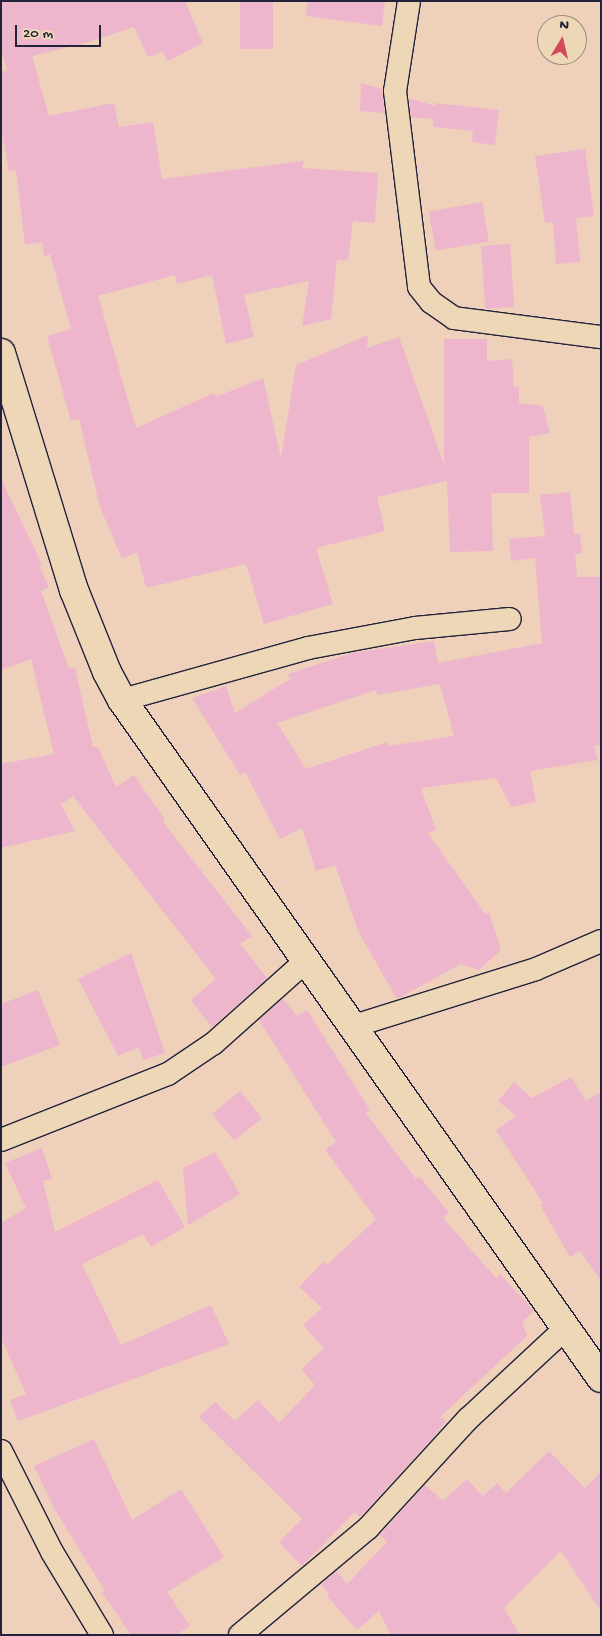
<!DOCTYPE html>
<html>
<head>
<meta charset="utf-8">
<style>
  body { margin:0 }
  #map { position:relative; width:602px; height:1636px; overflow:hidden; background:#eed0bb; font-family:"Gochi Hand",sans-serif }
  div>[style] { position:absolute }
  .building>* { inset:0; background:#eeb6cc; transform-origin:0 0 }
  .roads { filter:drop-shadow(1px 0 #22223b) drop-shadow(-1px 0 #22223b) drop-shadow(0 1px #22223b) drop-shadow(0 -1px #22223b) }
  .street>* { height:22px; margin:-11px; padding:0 11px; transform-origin:11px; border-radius:11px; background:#eed7b7 }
  .secondary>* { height:28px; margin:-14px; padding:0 14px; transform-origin:14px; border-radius:14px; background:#eed7b7 }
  span { translate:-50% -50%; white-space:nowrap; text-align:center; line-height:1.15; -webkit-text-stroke:4px #eed7b7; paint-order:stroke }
  .frame { position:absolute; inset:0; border:2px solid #22223b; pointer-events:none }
  .north { position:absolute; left:537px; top:15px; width:50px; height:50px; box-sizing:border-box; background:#eed7b7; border:1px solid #9c8f85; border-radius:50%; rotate:9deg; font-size:14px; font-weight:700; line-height:20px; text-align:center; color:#22223b }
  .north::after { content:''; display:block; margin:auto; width:18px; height:22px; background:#d1495b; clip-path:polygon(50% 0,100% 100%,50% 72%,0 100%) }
  .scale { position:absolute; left:15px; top:25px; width:86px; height:22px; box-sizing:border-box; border:2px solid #22223b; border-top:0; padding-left:6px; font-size:15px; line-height:18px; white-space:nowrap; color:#22223b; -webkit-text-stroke:4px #eed7b7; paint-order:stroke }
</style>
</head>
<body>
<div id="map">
  <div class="building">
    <i style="clip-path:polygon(1px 1px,185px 1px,203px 43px,168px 61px,162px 52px,148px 57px,134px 27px,82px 44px,32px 56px,49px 116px,114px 103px,119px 127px,153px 122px,162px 179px,304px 161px,302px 168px,378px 173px,375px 223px,353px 221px,348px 261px,337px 260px,331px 319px,302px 326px,309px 281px,244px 295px,254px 337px,226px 344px,212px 275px,177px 284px,175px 275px,98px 296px,136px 428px,214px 393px,216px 397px,263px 378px,281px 458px,296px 365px,368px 335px,367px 348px,399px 337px,444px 464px,444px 339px,487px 339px,487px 361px,512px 359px,514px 387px,519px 387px,519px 403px,543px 406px,550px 433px,529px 437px,529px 493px,491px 493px,493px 551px,450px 552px,447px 481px,377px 497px,385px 531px,316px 548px,333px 604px,264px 624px,246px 564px,146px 588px,137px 552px,122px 559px,100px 507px,79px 419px,71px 421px,47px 336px,71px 329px,50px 254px,44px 256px,42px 242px,25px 245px,16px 170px,9px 171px,1px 128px,1px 72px,7px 70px,1px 49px)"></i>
    <i style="left:240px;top:1px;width:33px;height:48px"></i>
    <i style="clip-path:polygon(307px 1px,385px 1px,382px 26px,306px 16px)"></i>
    <i style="clip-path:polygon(361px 83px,382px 89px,385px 113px,360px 111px)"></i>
    <i style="clip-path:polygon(409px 98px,435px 106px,435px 103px,499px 110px,495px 145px,472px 142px,473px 131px,433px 127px,433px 119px,411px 117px)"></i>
    <i style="clip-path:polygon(585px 149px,594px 216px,576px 218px,580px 262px,556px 264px,553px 222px,545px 223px,535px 156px)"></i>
    <i style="left:482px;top:202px;width:40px;height:54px;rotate:80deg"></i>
    <i style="left:510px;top:244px;width:63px;height:29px;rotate:86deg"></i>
    <i style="clip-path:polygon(1px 479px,42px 564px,39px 566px,49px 587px,41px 591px,69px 669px,75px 668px,93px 747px,98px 747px,116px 787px,134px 775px,165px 820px,163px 822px,252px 936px,240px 944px,267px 978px,212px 1027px,191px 1000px,216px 979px,73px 796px,61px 804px,75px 831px,1px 848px,1px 764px,54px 754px,31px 659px,1px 670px)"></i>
    <i style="clip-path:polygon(evenodd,570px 492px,574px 534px,580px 533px,582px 553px,575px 554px,577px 577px,601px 577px,601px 745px,594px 746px,598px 760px,530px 771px,536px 802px,511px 807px,496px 778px,421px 788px,436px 830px,428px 833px,485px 914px,489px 912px,501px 950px,479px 970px,461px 964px,397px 999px,359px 933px,335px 865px,316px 871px,302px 828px,280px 839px,245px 772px,240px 775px,192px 698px,226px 686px,235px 713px,290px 679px,288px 674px,352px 653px,434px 641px,438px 663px,542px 643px,535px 558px,511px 561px,509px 539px,545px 536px,540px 495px,570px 492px,440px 684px,454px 736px,388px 746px,387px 742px,306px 769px,277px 723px,376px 690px,377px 695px,440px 684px)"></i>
    <i style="clip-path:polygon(131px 953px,165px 1053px,143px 1060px,139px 1047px,118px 1056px,78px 979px)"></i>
    <i style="clip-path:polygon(38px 990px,60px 1045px,1px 1067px,1px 1004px)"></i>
    <i style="clip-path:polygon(283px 999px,297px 1016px,307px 1010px,370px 1110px,366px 1113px,416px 1179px,419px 1176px,449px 1213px,443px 1218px,496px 1278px,500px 1274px,534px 1311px,522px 1322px,527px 1336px,440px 1417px,446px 1421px,435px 1435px,360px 1517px,355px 1512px,302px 1566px,279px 1542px,302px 1519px,199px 1417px,215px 1402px,235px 1421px,258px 1400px,279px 1423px,315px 1385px,301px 1369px,324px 1348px,303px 1325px,322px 1308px,299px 1287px,323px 1262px,327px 1265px,376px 1219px,325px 1150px,336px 1142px,259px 1020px)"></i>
    <i style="clip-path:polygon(571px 1077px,586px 1101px,601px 1092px,601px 1281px,580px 1251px,570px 1257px,540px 1205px,543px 1203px,496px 1130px,516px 1116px,498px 1101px,514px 1082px,532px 1098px)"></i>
    <i style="left:240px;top:1091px;width:35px;height:36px;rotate:51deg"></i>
    <i style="clip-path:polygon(42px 1148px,52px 1179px,43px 1181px,55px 1232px,158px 1180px,185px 1227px,151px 1247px,143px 1234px,82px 1264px,121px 1345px,211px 1305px,229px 1344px,18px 1421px,10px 1400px,26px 1394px,1px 1338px,1px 1223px,26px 1208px,5px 1163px)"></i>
    <i style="clip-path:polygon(215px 1152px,240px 1194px,188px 1225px,183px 1168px)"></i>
    <i style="clip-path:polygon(94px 1439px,132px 1520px,181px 1489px,224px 1557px,167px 1592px,190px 1626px,176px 1635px,131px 1635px,102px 1592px,105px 1591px,55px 1510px,34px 1466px)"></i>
    <i style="clip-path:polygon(549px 1451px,585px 1488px,601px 1472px,601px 1611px,561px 1551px,504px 1608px,520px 1635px,391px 1635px,379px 1611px,357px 1630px,327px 1596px,329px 1593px,321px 1585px,336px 1571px,347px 1584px,387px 1542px,380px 1535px,425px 1485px,443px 1501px,467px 1479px,483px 1496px,497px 1483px,506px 1493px)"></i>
  </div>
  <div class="roads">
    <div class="street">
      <i style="left:409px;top:1px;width:91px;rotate:98.8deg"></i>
      <i style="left:395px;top:91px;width:197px;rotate:83deg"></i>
      <i style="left:419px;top:287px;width:19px;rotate:51deg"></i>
      <i style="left:431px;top:302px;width:28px;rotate:35deg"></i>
      <i style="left:454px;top:318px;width:148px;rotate:7.4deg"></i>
      <i style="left:122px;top:700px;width:193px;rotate:-15.6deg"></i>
      <i style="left:308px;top:648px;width:109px;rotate:-10.6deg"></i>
      <i style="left:415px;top:628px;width:95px;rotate:-5.4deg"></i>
      <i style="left:354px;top:1026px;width:191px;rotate:-17.4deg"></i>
      <i style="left:536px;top:969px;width:71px;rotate:-23.3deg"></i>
      <i style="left:1px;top:1140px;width:180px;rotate:-21.6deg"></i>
      <i style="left:168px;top:1074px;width:55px;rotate:-34deg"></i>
      <i style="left:214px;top:1043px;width:126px;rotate:-41.8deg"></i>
      <i style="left:1px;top:1451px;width:113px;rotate:63.2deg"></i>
      <i style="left:52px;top:1552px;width:97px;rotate:58.9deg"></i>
      <i style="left:240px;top:1635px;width:167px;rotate:-39.9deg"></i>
      <i style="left:368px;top:1528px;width:148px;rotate:-47.5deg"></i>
      <i style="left:468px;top:1419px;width:135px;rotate:-42.9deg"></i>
    </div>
    <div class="secondary">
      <i style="left:1px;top:353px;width:248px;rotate:72.9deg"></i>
      <i style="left:74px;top:590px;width:88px;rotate:68.1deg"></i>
      <i style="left:107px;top:672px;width:32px;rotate:62deg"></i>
      <i style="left:122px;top:700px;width:830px;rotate:54.76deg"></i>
    </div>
  </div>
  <div class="frame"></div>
  <div class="north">N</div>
  <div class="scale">20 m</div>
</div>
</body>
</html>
